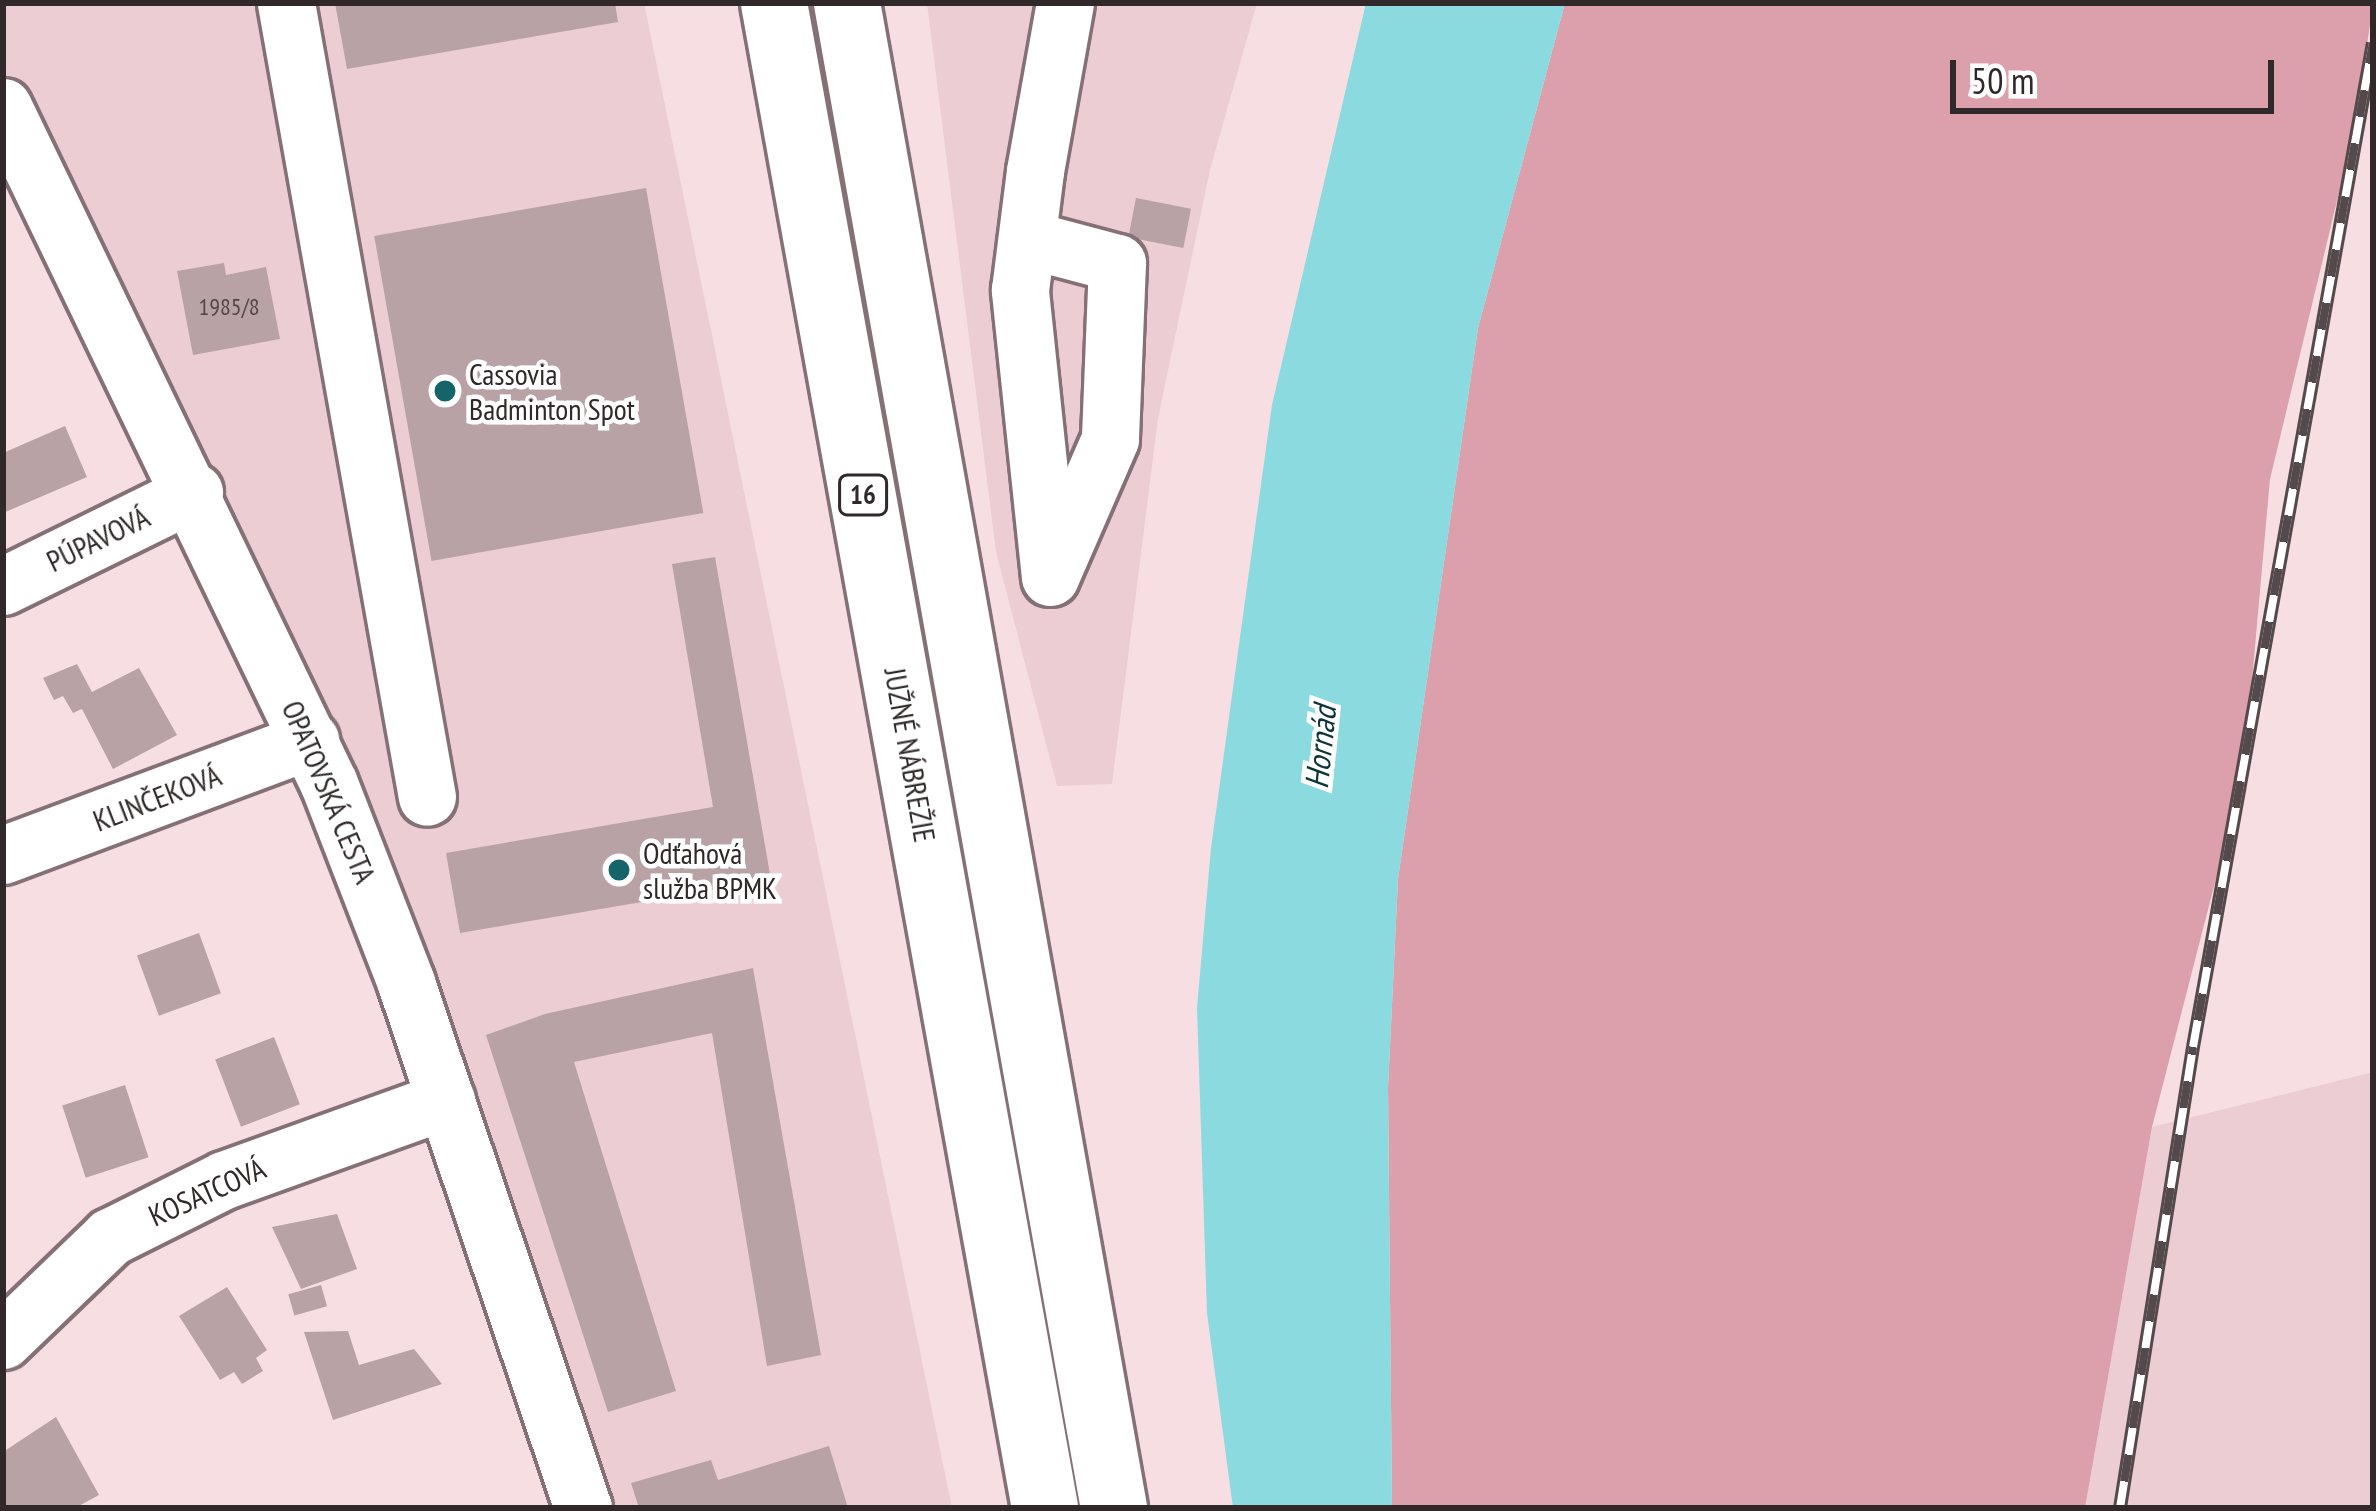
<!DOCTYPE html>
<html>
<head>
<meta charset="utf-8">
<style>
  body { margin:0 }
  #map { position:relative; width:2376px; height:1511px; overflow:hidden; background:#f6dee3; font-family:"PT Sans Narrow",sans-serif }
  div>[style] { position:absolute }
  .built>* { inset:0; background:#eccdd3 }
  .green>* { inset:0; background:#dca0ad }
  .water>* { inset:0; background:#8adadf }
  .building>* { inset:0; background:#b8a2a6; transform-origin:0 0 }
  .roads { filter:drop-shadow(3px 0 #857175) drop-shadow(-3px 0 #857175) drop-shadow(0 3px #857175) drop-shadow(0 -3px #857175) }
  .minor>* { height:57px; margin:-28.5px; padding:0 28.5px; transform-origin:28.5px; border-radius:28.5px; background:#fff }
  .highway>* { height:66px; margin:-33px; padding:0 33px; transform-origin:33px; border-radius:33px; background:#fff }
  .rail>* { height:14px; margin-top:-7px; transform-origin:0; background:repeating-linear-gradient(90deg,#fff 0 27px,#544a4b 0 54px); box-sizing:border-box; border-block:3px solid #544a4b }
  .dots>* { width:33px; height:33px; translate:-50% -50%; box-sizing:border-box; border:6px solid #fff; border-radius:50% }
  span { translate:-50% -50%; white-space:nowrap; text-align:center; line-height:1.15; -webkit-text-stroke:9px #fff; paint-order:stroke }
  .number-label { font-size:24px; color:#524648 }
  .number-label span { -webkit-text-stroke-width:0 }
  .shield-label span { padding:3px 9px; background:#fff; border:3px solid; border-radius:9px; -webkit-text-stroke-width:0 }
  .shield-label { font-size:27px; color:#302829; font-weight:700 }
  .poi-label { font-size:30px; color:#302829 }
  .left { translate:0 -50%; text-align:left }
  .street-label { font-size:30px; color:#302829 }
  .water-label { font-size:33px; color:#0d3537; font-style:italic }
  .frame { position:absolute; inset:0; border:6px solid #302829; pointer-events:none }
  .scale { position:absolute; left:1950px; top:60px; width:324px; height:54px; box-sizing:border-box; border:6px solid #302829; border-top:0; padding-left:15px; font-size:36px; line-height:42px; white-space:nowrap; color:#302829; -webkit-text-stroke:9px #fff; paint-order:stroke }
</style>
</head>
<body>
<div id="map">
  <div class="built">
    <i style="clip-path:polygon(3px 3px,644px 3px,952px 1508px,583px 1508px,406px 983px,3px 107px)"></i>
    <i style="clip-path:polygon(927px 3px,1257px 3px,1210px 170px,1158px 418px,1112px 784px,1057px 786px,996px 552px)"></i>
    <i style="clip-path:polygon(2373px 1072px,2373px 1508px,2085px 1508px,2152px 1127px)"></i>
  </div>
  <div class="green">
    <i style="clip-path:polygon(1565px 3px,2373px 3px,2356px 122px,2270px 479px,2244px 770px,2152px 1127px,2085px 1508px,1392px 1508px,1388px 1088px,1398px 879px,1478px 328px)"></i>
  </div>
  <div class="water">
    <i style="clip-path:polygon(1366px 3px,1565px 3px,1478px 328px,1398px 879px,1388px 1088px,1392px 1508px,1233px 1508px,1207px 1313px,1197px 1008px,1211px 848px,1272px 405px)"></i>
  </div>
  <div class="building">
    <i style="clip-path:polygon(335px 3px,615px 3px,618px 22px,347px 69px)"></i>
    <i style="left:646px;top:188px;width:330px;height:276px;rotate:80deg"></i>
    <i style="left:1136px;top:198px;width:56px;height:40px;rotate:11deg"></i>
    <i style="clip-path:polygon(224px 263px,226px 275px,266px 267px,280px 339px,193px 355px,177px 271px)"></i>
    <i style="clip-path:polygon(65px 426px,87px 477px,3px 513px,3px 453px)"></i>
    <i style="clip-path:polygon(715px 557px,771px 880px,460px 933px,446px 853px,713px 807px,672px 564px)"></i>
    <i style="clip-path:polygon(77px 664px,92px 692px,139px 668px,177px 735px,113px 769px,82px 709px,73px 713px,63px 696px,54px 700px,43px 678px)"></i>
    <i style="left:199px;top:933px;width:64px;height:66px;rotate:70deg"></i>
    <i style="clip-path:polygon(753px 968px,821px 1355px,767px 1366px,712px 1033px,574px 1062px,676px 1391px,608px 1412px,486px 1035px,545px 1014px)"></i>
    <i style="left:274px;top:1037px;width:72px;height:63px;rotate:69deg"></i>
    <i style="left:125px;top:1085px;width:76px;height:66px;rotate:72deg"></i>
    <i style="clip-path:polygon(337px 1214px,357px 1269px,301px 1289px,272px 1227px)"></i>
    <i style="left:321px;top:1285px;width:22px;height:34px;rotate:74deg"></i>
    <i style="clip-path:polygon(227px 1287px,267px 1350px,256px 1358px,263px 1371px,242px 1384px,234px 1372px,220px 1380px,179px 1316px)"></i>
    <i style="clip-path:polygon(348px 1331px,359px 1365px,414px 1349px,442px 1384px,333px 1420px,304px 1332px)"></i>
    <i style="clip-path:polygon(56px 1417px,99px 1495px,75px 1508px,3px 1508px,3px 1452px)"></i>
    <i style="clip-path:polygon(829px 1446px,848px 1508px,639px 1508px,631px 1483px,711px 1460px,718px 1480px)"></i>
  </div>
  <div class="roads">
    <div class="minor">
      <i style="left:286px;top:3px;width:806px;rotate:79.93deg"></i>
      <i style="left:3px;top:107px;width:751px;rotate:64.29deg"></i>
      <i style="left:329px;top:784px;width:213px;rotate:68.8deg"></i>
      <i style="left:406px;top:983px;width:554px;rotate:71.37deg"></i>
      <i style="left:1027px;top:239px;width:93px;rotate:14.9deg"></i>
      <i style="left:1117px;top:263px;width:176px;rotate:92.3deg"></i>
      <i style="left:1110px;top:439px;width:150px;rotate:113.5deg"></i>
      <i style="left:1050px;top:577px;width:289px;rotate:-96deg"></i>
      <i style="left:1020px;top:290px;width:120px;rotate:-82.8deg"></i>
      <i style="left:1035px;top:171px;width:171px;rotate:-79.9deg"></i>
      <i style="left:3px;top:586px;width:213px;rotate:-26.2deg"></i>
      <i style="left:3px;top:855px;width:328px;rotate:-20.5deg"></i>
      <i style="left:3px;top:1340px;width:149px;rotate:-43.9deg"></i>
      <i style="left:110px;top:1237px;width:127px;rotate:-26.6deg"></i>
      <i style="left:224px;top:1180px;width:236px;rotate:-19.8deg"></i>
    </div>
    <div class="highway">
      <i style="left:774px;top:3px;width:1529px;rotate:79.79deg"></i>
      <i style="left:847px;top:3px;width:1529px;rotate:79.94deg"></i>
    </div>
  </div>
  <div class="rail">
    <i style="left:2120px;top:1508px;width:467px;rotate:-81deg"></i>
    <i style="left:2193px;top:1047px;width:1020px;rotate:-79.84deg"></i>
  </div>
  <div class="dots">
    <i style="left:445px;top:391px;background:#156469"></i>
    <i style="left:619px;top:870px;background:#156469"></i>
  </div>
  <div class="number-label">
    <span style="left:229px;top:307px">1985/8</span>
  </div>
  <div class="shield-label">
    <span style="left:863px;top:495px">16</span>
  </div>
  <div class="poi-label">
    <span class="left" style="left:469px;top:391px">Cassovia<br>Badminton Spot</span>
    <span class="left" style="left:643px;top:870px">Odťahová<br>služba BPMK</span>
  </div>
  <div class="street-label">
    <span style="left:98px;top:539px;rotate:-26deg">PÚPAVOVÁ</span>
    <span style="left:910px;top:755px;rotate:80deg">JUŽNÉ NÁBREŽIE</span>
    <span style="left:329px;top:792px;rotate:67deg">OPATOVSKÁ CESTA</span>
    <span style="left:157px;top:798px;rotate:-21deg">KLINČEKOVÁ</span>
    <span style="left:207px;top:1192px;rotate:-24deg">KOSATCOVÁ</span>
  </div>
  <div class="water-label">
    <span style="left:1320px;top:747px;rotate:-84deg">Hornád</span>
  </div>
  <div class="frame"></div>
  <div class="scale">50 m</div>
</div>
</body>
</html>
